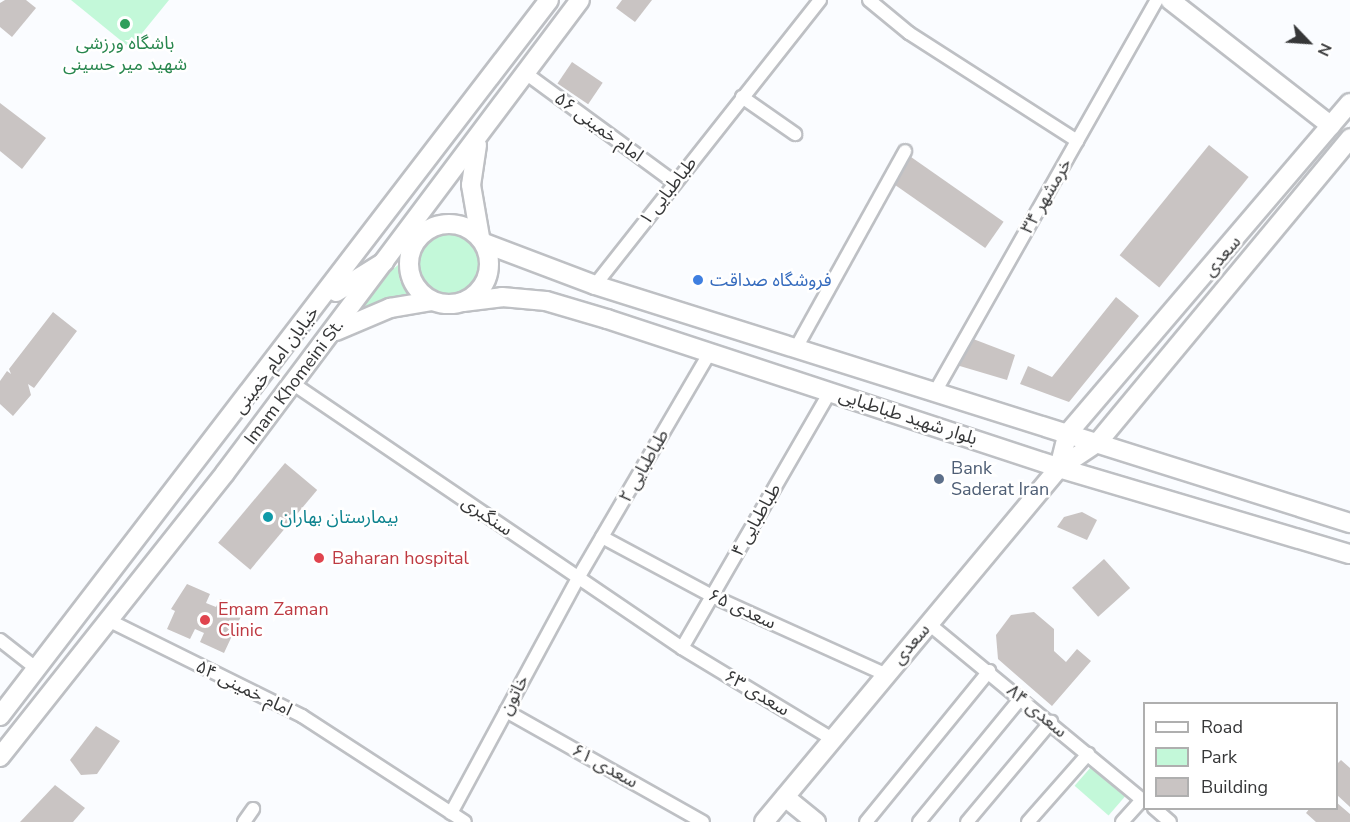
<!DOCTYPE html>
<html>
<head>
<meta charset="utf-8">
<style>
  body { margin:0 }
  #map { position:relative; width:1350px; height:822px; overflow:hidden; background:#fafcff; font-family:"Nunito Sans","Noto Sans Arabic",sans-serif }
  div>[style] { position:absolute }
  .green>* { inset:0; background:#c3f8d9; transform-origin:0 0 }
  .round { border-radius:50% }
  .building>* { inset:0; background:#c9c4c3; transform-origin:0 0 }
  .roads { filter:drop-shadow(2px 0 #bec0c4) drop-shadow(-2px 0 #bec0c4) drop-shadow(0 2px #bec0c4) drop-shadow(0 -2px #bec0c4) }
  .street>* { height:12px; margin:-6px; padding:0 6px; transform-origin:6px; border-radius:6px; background:#fff }
  .secondary>* { height:18px; margin:-9px; padding:0 9px; transform-origin:9px; border-radius:9px; background:#fff }
  .secondary>.ring { margin:-9px; padding:0; box-sizing:content-box; background:none; border:18px solid #fff; border-radius:50% }
  .dots>* { width:16px; height:16px; translate:-50% -50%; box-sizing:border-box; border:3px solid #fff; border-radius:50% }
  span { translate:-50% -50%; white-space:nowrap; text-align:center; line-height:1.15; -webkit-text-stroke:5px #fff; paint-order:stroke }
  .leisure-label { font-size:18px; color:#27864d }
  .street-label { font-size:18px; color:#363738 }
  .shop-label { font-size:18px; color:#366cbe }
  .left { translate:0 -50%; text-align:left }
  .service-label { font-size:18px; color:#4e5e75 }
  .culture-label { font-size:18px; color:#0d838f }
  .health-label { font-size:18px; color:#be3a42 }
  .legend { position:absolute; left:1143px; top:702px; width:195px; height:108px; box-sizing:border-box; background:#fff; border:2px solid #afafaf; margin:0; padding:8px 10px; list-style:none; font-size:18px; color:#363738 }
  .legend li { display:flex; align-items:center; gap:12px; height:30px }
  .legend b { width:30px; border:2px solid #afafaf }
  .north { position:absolute; left:1278px; top:12px; width:60px; height:60px; -webkit-text-stroke:4px #fff; paint-order:stroke; rotate:115deg; font-size:16px; font-weight:700; line-height:24px; text-align:center; color:#363738 }
  .north::after { content:''; display:block; margin:auto; width:21px; height:27px; background:#363738; clip-path:polygon(50% 0,100% 100%,50% 72%,0 100%) }
</style>
</head>
<body>
<div id="map">
  <div class="green">
    <i style="clip-path:polygon(71px 0,169px 0,130px 48px)"></i>
    <i class="round" style="left:419px;top:234px;width:60px;height:60px"></i>
    <i style="clip-path:polygon(398px 265px,400px 281px,412px 299px,359px 309px,372px 287px)"></i>
    <i style="left:1091px;top:767px;width:45px;height:25px;rotate:41deg"></i>
  </div>
  <div class="building">
    <i style="clip-path:polygon(5px 0,26px 0,36px 8px,12px 37px,0 27px,0 3px)"></i>
    <i style="clip-path:polygon(622px 0,652px 0,635px 22px,616px 8px)"></i>
    <i style="left:572px;top:62px;width:37px;height:26px;rotate:34deg"></i>
    <i style="clip-path:polygon(0 103px,46px 138px,22px 169px,0 151px)"></i>
    <i style="left:1209px;top:145px;width:51px;height:142px;rotate:39deg"></i>
    <i style="left:911px;top:157px;width:113px;height:32px;rotate:35deg"></i>
    <i style="clip-path:polygon(1116px 297px,1139px 316px,1069px 402px,1020px 384px,1028px 366px,1052px 377px)"></i>
    <i style="clip-path:polygon(53px 312px,77px 331px,34px 388px,28px 384px,31px 395px,13px 416px,0 404px,0 381px,7px 371px,11px 374px,9px 369px)"></i>
    <i style="clip-path:polygon(968px 337px,1015px 355px,1007px 380px,953px 364px)"></i>
    <i style="left:285px;top:463px;width:42px;height:104px;rotate:40deg"></i>
    <i style="clip-path:polygon(1082px 512px,1097px 520px,1087px 540px,1057px 527px,1064px 517px)"></i>
    <i style="left:1104px;top:559px;width:39px;height:43px;rotate:48deg"></i>
    <i style="clip-path:polygon(187px 584px,210px 594px,206px 603px,216px 607px,220px 599px,244px 610px,224px 653px,200px 642px,204px 633px,195px 629px,190px 639px,167px 629px,175px 611px,171px 609px)"></i>
    <i style="clip-path:polygon(1034px 612px,1054px 629px,1054px 651px,1066px 662px,1077px 649px,1091px 661px,1052px 706px,998px 659px,996px 635px,1011px 615px)"></i>
    <i style="clip-path:polygon(96px 726px,120px 741px,97px 774px,81px 775px,70px 760px)"></i>
    <i style="clip-path:polygon(1341px 760px,1350px 768px,1350px 807px,1336px 794px,1336px 765px)"></i>
    <i style="clip-path:polygon(55px 785px,85px 808px,73px 822px,20px 822px)"></i>
    <i style="clip-path:polygon(1336px 802px,1350px 814px,1350px 822px,1316px 822px,1306px 813px,1310px 808px,1336px 808px)"></i>
  </div>
  <div class="roads">
    <div class="street">
      <i style="left:869px;top:0;width:52px;rotate:39.5deg"></i>
      <i style="left:909px;top:33px;width:200px;rotate:32.7deg"></i>
      <i style="left:524px;top:72px;width:187px;rotate:36.3deg"></i>
      <i style="left:742px;top:97px;width:65px;rotate:34.9deg"></i>
      <i style="left:595px;top:285px;width:363px;rotate:-51.7deg"></i>
      <i style="left:796px;top:348px;width:225px;rotate:-61deg"></i>
      <i style="left:292px;top:383px;width:472px;rotate:34.2deg"></i>
      <i style="left:682px;top:648px;width:175px;rotate:31.2deg"></i>
      <i style="left:935px;top:392px;width:450px;rotate:-60.5deg"></i>
      <i style="left:602px;top:537px;width:125px;rotate:28.2deg"></i>
      <i style="left:712px;top:596px;width:190px;rotate:24.3deg"></i>
      <i style="left:106px;top:619px;width:219px;rotate:26.3deg"></i>
      <i style="left:302px;top:716px;width:194px;rotate:33deg"></i>
      <i style="left:929px;top:624px;width:278px;rotate:39.5deg"></i>
      <i style="left:0;top:640px;width:47px;rotate:38.1deg"></i>
      <i style="left:682px;top:648px;width:296px;rotate:-60deg"></i>
      <i style="left:506px;top:711px;width:226px;rotate:29.4deg"></i>
      <i style="left:1154px;top:808px;width:21px;rotate:41deg"></i>
      <i style="left:451px;top:813px;width:267px;rotate:-61.6deg"></i>
      <i style="left:578px;top:578px;width:259px;rotate:-59.7deg"></i>
      <i style="left:244px;top:822px;width:16px;rotate:-55deg"></i>
      <i style="left:866px;top:822px;width:195px;rotate:-50.8deg"></i>
      <i style="left:919px;top:822px;width:161px;rotate:-50.6deg"></i>
      <i style="left:967px;top:822px;width:131px;rotate:-50deg"></i>
      <i style="left:1028px;top:822px;width:91px;rotate:-48.6deg"></i>
      <i style="left:1122px;top:822px;width:31px;rotate:-48deg"></i>
    </div>
    <div class="secondary">
      <i style="left:1170px;top:0;width:204px;rotate:38deg"></i>
      <i style="left:477px;top:145px;width:40px;rotate:98.5deg"></i>
      <i style="left:471px;top:185px;width:53px;rotate:80.2deg"></i>
      <i class="ring" style="left:409px;top:224px;width:62px;height:62px"></i>
      <i style="left:484px;top:243px;width:119px;rotate:20.7deg"></i>
      <i style="left:595px;top:285px;width:792px;rotate:17.5deg"></i>
      <i style="left:336px;top:292px;width:57px;rotate:-32deg"></i>
      <i style="left:463px;top:302px;width:39px;rotate:-7deg"></i>
      <i style="left:502px;top:297px;width:44px;rotate:5.2deg"></i>
      <i style="left:546px;top:301px;width:64px;rotate:16.4deg"></i>
      <i style="left:607px;top:319px;width:476px;rotate:18.2deg"></i>
      <i style="left:1059px;top:468px;width:303px;rotate:16.5deg"></i>
      <i style="left:336px;top:331px;width:59px;rotate:-23.1deg"></i>
      <i style="left:390px;top:308px;width:43px;rotate:-9.5deg"></i>
      <i style="left:1059px;top:468px;width:36px;rotate:-76deg"></i>
      <i style="left:1068px;top:433px;width:434px;rotate:-49.5deg"></i>
      <i style="left:0;top:716px;width:902px;rotate:-52.52deg"></i>
      <i style="left:0;top:757px;width:362px;rotate:-51.6deg"></i>
      <i style="left:225px;top:473px;width:591px;rotate:-53.11deg"></i>
      <i style="left:785px;top:797px;width:40px;rotate:39deg"></i>
      <i style="left:764px;top:822px;width:461px;rotate:-50.2deg"></i>
      <i style="left:1059px;top:468px;width:47px;rotate:-33.7deg"></i>
      <i style="left:1098px;top:442px;width:395px;rotate:-50.3deg"></i>
    </div>
  </div>
  <div class="dots">
    <i style="left:125px;top:24px;background:#2e9e5b"></i>
    <i style="left:698px;top:280px;background:#3f7fe0"></i>
    <i style="left:939px;top:479px;background:#5c6f8a"></i>
    <i style="left:268px;top:517px;background:#0f9aa8"></i>
    <i style="left:319px;top:558px;background:#e0444e"></i>
    <i style="left:205px;top:620px;background:#e0444e"></i>
  </div>
  <div class="leisure-label">
    <span style="left:125px;top:54px">باشگاه ورزشی<br>شهید میر حسینی</span>
  </div>
  <div class="street-label">
    <span style="left:599px;top:127px;rotate:36deg">امام خمینی ۵۶</span>
    <span style="left:668px;top:191px;rotate:-52deg">طباطبایی ۱</span>
    <span style="left:1046px;top:196px;rotate:-60deg">خرمشهر ۳۴</span>
    <span style="left:1222px;top:256px;rotate:-49deg">سعدی</span>
    <span style="left:276px;top:360px;rotate:-53deg">خیابان امام خمینی</span>
    <span style="left:294px;top:382px;rotate:-53deg">Imam Khomeini St.</span>
    <span style="left:908px;top:417px;rotate:18deg">بلوار شهید طباطبایی</span>
    <span style="left:644px;top:466px;rotate:-60deg">طباطبایی ۲</span>
    <span style="left:487px;top:516px;rotate:34deg">سنگبری</span>
    <span style="left:756px;top:520px;rotate:-60deg">طباطبایی ۴</span>
    <span style="left:742px;top:609px;rotate:25deg">سعدی ۶۵</span>
    <span style="left:911px;top:644px;rotate:-49deg">سعدی</span>
    <span style="left:244px;top:688px;rotate:26deg">امام خمینی ۵۴</span>
    <span style="left:757px;top:693px;rotate:31deg">سعدی ۶۳</span>
    <span style="left:514px;top:695px;rotate:-62deg">خاتون</span>
    <span style="left:1037px;top:711px;rotate:40deg">سعدی ۸۴</span>
    <span style="left:605px;top:766px;rotate:29deg">سعدی ۶۱</span>
  </div>
  <div class="shop-label">
    <span class="left" style="left:710px;top:280px">فروشگاه صداقت</span>
  </div>
  <div class="service-label">
    <span class="left" style="left:951px;top:479px">Bank<br>Saderat Iran</span>
  </div>
  <div class="culture-label">
    <span class="left" style="left:280px;top:517px">بیمارستان بهاران</span>
  </div>
  <div class="health-label">
    <span class="left" style="left:332px;top:558px">Baharan hospital</span>
    <span class="left" style="left:218px;top:620px">Emam Zaman<br>Clinic</span>
  </div>
  <ul class="legend">
  <li><b style="height:8px;background:#fff"></b>Road</li>
  <li><b style="height:16px;background:#c3f8d9"></b>Park</li>
  <li><b style="height:16px;background:#c9c4c3"></b>Building</li>
  </ul>
  <div class="north">N</div>
</div>
</body>
</html>
